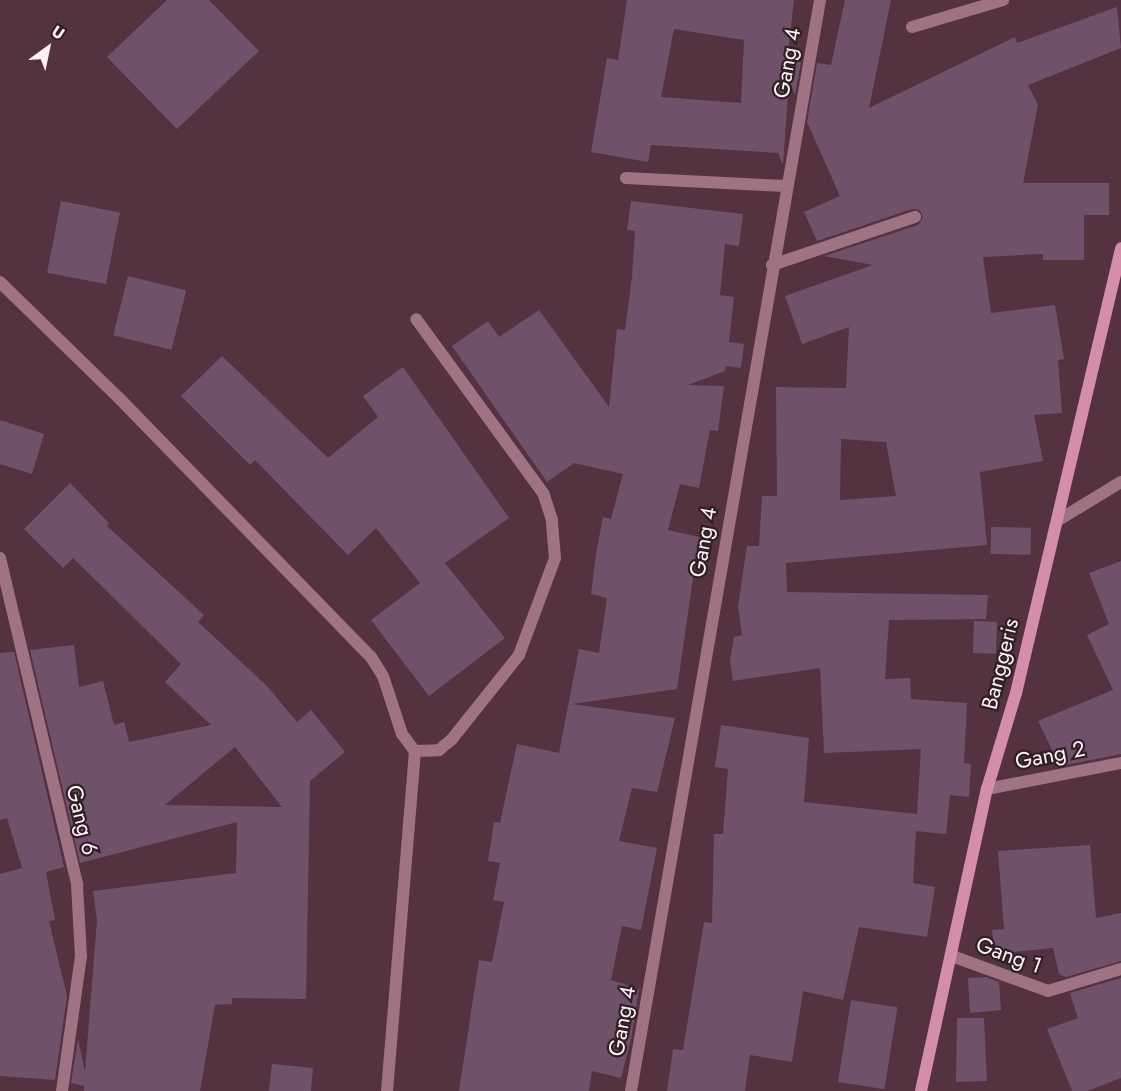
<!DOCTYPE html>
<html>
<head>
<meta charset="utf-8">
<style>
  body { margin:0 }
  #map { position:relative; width:1121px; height:1091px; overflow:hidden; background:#543240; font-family:Jost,sans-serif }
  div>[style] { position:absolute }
  .building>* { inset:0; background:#6f526a; transform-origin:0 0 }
  .lane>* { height:12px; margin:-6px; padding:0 6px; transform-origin:6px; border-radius:6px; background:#9f7284 }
  .street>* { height:12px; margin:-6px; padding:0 6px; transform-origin:6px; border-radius:6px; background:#9f7284 }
  .secondary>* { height:12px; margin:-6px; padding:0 6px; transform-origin:6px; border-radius:6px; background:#d48eac }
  span { translate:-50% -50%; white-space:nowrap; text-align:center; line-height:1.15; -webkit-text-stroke:4.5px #2f2026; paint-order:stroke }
  .street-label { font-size:22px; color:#fef1f5 }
  .north { position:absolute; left:18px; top:18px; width:60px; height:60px; -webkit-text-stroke:4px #2f2026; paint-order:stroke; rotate:33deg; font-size:16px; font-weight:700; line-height:24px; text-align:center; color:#fef1f5 }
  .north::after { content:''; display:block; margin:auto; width:21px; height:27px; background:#fef1f5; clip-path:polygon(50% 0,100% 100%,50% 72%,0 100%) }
</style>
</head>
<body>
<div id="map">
  <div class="building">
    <i style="clip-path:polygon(167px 0,209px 0,259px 51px,177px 129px,107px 57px)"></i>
    <i style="clip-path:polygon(evenodd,627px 0,794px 0,787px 61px,801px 62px,795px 95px,789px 80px,783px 165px,778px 153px,651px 145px,648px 162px,591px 152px,607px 58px,618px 60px,627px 0,674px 29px,744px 40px,741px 103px,661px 97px,674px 29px)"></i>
    <i style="clip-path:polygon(evenodd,845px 0,891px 0,869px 108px,1015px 37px,1017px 43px,1117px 7px,1121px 48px,1028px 85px,1038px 105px,1023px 183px,1109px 183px,1109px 215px,1084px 215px,1084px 260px,1043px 260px,1043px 254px,983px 257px,991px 313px,1055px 305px,1064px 359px,1058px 360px,1062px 413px,1034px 415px,1043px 461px,980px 472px,987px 545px,786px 563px,787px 592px,988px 595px,986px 619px,889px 620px,885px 679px,910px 678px,911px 699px,967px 703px,964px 763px,971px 764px,969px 797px,950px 795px,946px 834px,916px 831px,913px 883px,935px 887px,927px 937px,859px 927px,843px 1000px,803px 991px,792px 1062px,750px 1055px,745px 1091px,667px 1091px,673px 1049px,683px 1050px,704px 922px,712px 923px,714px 834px,723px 834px,728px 769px,715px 767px,721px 725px,809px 738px,804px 802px,917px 814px,921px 749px,824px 753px,820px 668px,733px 681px,730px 660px,734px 637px,742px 635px,738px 606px,747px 546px,759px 546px,762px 496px,777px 496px,776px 387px,846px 388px,849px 327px,802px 344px,785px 296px,873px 265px,824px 256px,918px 225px,923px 218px,920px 210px,912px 209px,817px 241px,804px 212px,840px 196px,807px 122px,817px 63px,831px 65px,845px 0,841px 439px,886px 442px,896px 496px,840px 500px,841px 439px)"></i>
    <i style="left:61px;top:201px;width:60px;height:73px;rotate:11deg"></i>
    <i style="clip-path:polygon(631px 201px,743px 214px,739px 246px,725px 244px,720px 295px,734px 297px,729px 342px,744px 344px,741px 368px,726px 366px,725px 371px,688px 385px,724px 386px,718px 431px,710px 430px,699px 488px,680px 484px,668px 530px,699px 537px,677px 689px,572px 704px,675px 718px,657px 792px,632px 788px,619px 841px,657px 848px,641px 930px,622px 926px,611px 980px,639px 989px,631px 1039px,621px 1078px,592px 1071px,589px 1091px,459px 1091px,479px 960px,492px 962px,504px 902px,493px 900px,500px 863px,488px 861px,494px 822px,500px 823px,517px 744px,559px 753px,579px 649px,599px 653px,607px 598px,591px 594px,596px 553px,603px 517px,611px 519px,623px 474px,574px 463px,547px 482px,452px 346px,488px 321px,499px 337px,539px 310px,609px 407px,617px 329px,625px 330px,632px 277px,635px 231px,627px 230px)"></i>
    <i style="left:128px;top:276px;width:60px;height:61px;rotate:14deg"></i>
    <i style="clip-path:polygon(222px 356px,328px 458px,378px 417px,363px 396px,403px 367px,509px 518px,445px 563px,505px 638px,429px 696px,371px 620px,420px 583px,376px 528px,348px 555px,255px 460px,250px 465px,181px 396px)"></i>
    <i style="clip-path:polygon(0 420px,44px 434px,32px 474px,0 464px)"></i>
    <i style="clip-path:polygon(evenodd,70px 483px,109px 523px,107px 526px,204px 615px,198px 622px,267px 686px,297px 722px,311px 710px,345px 752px,310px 781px,306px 999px,232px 998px,232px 1004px,215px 1005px,200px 1091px,84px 1091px,84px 1086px,71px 1083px,78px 1039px,85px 1072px,97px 920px,93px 891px,236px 873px,237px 822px,80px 863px,30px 650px,74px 645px,79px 687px,103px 681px,114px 725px,124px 722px,129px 742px,211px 725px,165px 682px,181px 664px,73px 558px,63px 568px,24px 529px,70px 483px,235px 747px,282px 807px,165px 805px,235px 747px)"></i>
    <i style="left:991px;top:527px;width:40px;height:27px;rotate:1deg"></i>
    <i style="clip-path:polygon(1121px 561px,1121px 754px,1060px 766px,1038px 721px,1113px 690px,1087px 635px,1109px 624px,1089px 573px)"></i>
    <i style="left:974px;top:621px;width:23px;height:32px;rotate:2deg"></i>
    <i style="clip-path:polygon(14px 652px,64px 867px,46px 872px,55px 920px,49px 921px,67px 996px,55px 1080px,0 1076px,0 874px,22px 868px,7px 818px,0 820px,0 653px)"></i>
    <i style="clip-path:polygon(1090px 845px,1096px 918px,1121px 913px,1121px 961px,1066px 977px,1059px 974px,1053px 948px,995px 954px,992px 930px,1004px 929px,998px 851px)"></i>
    <i style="clip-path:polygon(986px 977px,999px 982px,1001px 1010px,970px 1013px,968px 978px)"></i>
    <i style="clip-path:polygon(1121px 978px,1121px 1078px,1087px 1091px,1072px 1091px,1047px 1029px,1078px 1018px,1070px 993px)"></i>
    <i style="left:851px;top:1000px;width:47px;height:83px;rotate:9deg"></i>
    <i style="clip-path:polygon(957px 1018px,984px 1018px,987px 1081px,956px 1082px)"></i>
    <i style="clip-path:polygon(272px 1064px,313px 1068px,311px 1091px,269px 1091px)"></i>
  </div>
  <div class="lane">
    <i style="left:912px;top:27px;width:95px;rotate:-16.5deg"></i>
  </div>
  <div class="street">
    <i style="left:626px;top:178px;width:160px;rotate:2.9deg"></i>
    <i style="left:772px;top:265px;width:151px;rotate:-18.6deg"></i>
    <i style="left:0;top:282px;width:165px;rotate:44.3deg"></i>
    <i style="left:118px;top:397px;width:363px;rotate:45.8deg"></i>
    <i style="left:371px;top:657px;width:22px;rotate:58deg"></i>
    <i style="left:383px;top:676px;width:61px;rotate:71.9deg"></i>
    <i style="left:402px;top:734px;width:21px;rotate:53deg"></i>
    <i style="left:415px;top:751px;width:341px;rotate:94.7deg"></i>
    <i style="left:1057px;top:521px;width:75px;rotate:-31.4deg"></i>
    <i style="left:0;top:558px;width:336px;rotate:76.7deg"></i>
    <i style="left:77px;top:885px;width:71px;rotate:86.8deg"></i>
    <i style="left:81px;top:956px;width:136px;rotate:98deg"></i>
    <i style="left:415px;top:751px;width:24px;rotate:-2deg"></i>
    <i style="left:439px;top:750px;width:17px;rotate:-40deg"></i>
    <i style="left:452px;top:739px;width:107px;rotate:-51.4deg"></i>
    <i style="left:519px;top:655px;width:103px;rotate:-69.6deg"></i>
    <i style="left:555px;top:558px;width:38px;rotate:-95deg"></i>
    <i style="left:552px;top:520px;width:28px;rotate:-108deg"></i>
    <i style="left:543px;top:493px;width:215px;rotate:-126.1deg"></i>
    <i style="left:987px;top:789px;width:136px;rotate:-11deg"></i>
    <i style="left:952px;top:956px;width:102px;rotate:20deg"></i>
    <i style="left:1048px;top:991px;width:76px;rotate:-16.8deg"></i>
    <i style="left:631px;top:1091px;width:1107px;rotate:-80.17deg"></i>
  </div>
  <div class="secondary">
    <i style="left:921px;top:1091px;width:309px;rotate:-77.7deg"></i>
    <i style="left:987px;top:789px;width:100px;rotate:-73.2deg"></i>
    <i style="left:1016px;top:693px;width:457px;rotate:-76.7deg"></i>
  </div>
  <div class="street-label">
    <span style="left:787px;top:63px;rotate:-80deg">Gang 4</span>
    <span style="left:703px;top:542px;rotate:-80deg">Gang 4</span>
    <span style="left:1000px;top:664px;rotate:-76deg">Banggeris</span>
    <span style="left:1050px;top:755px;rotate:-11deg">Gang 2</span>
    <span style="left:82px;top:820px;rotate:76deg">Gang 6</span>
    <span style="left:1009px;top:955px;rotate:20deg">Gang 1</span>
    <span style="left:622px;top:1021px;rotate:-80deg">Gang 4</span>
  </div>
  <div class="north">U</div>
</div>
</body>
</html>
